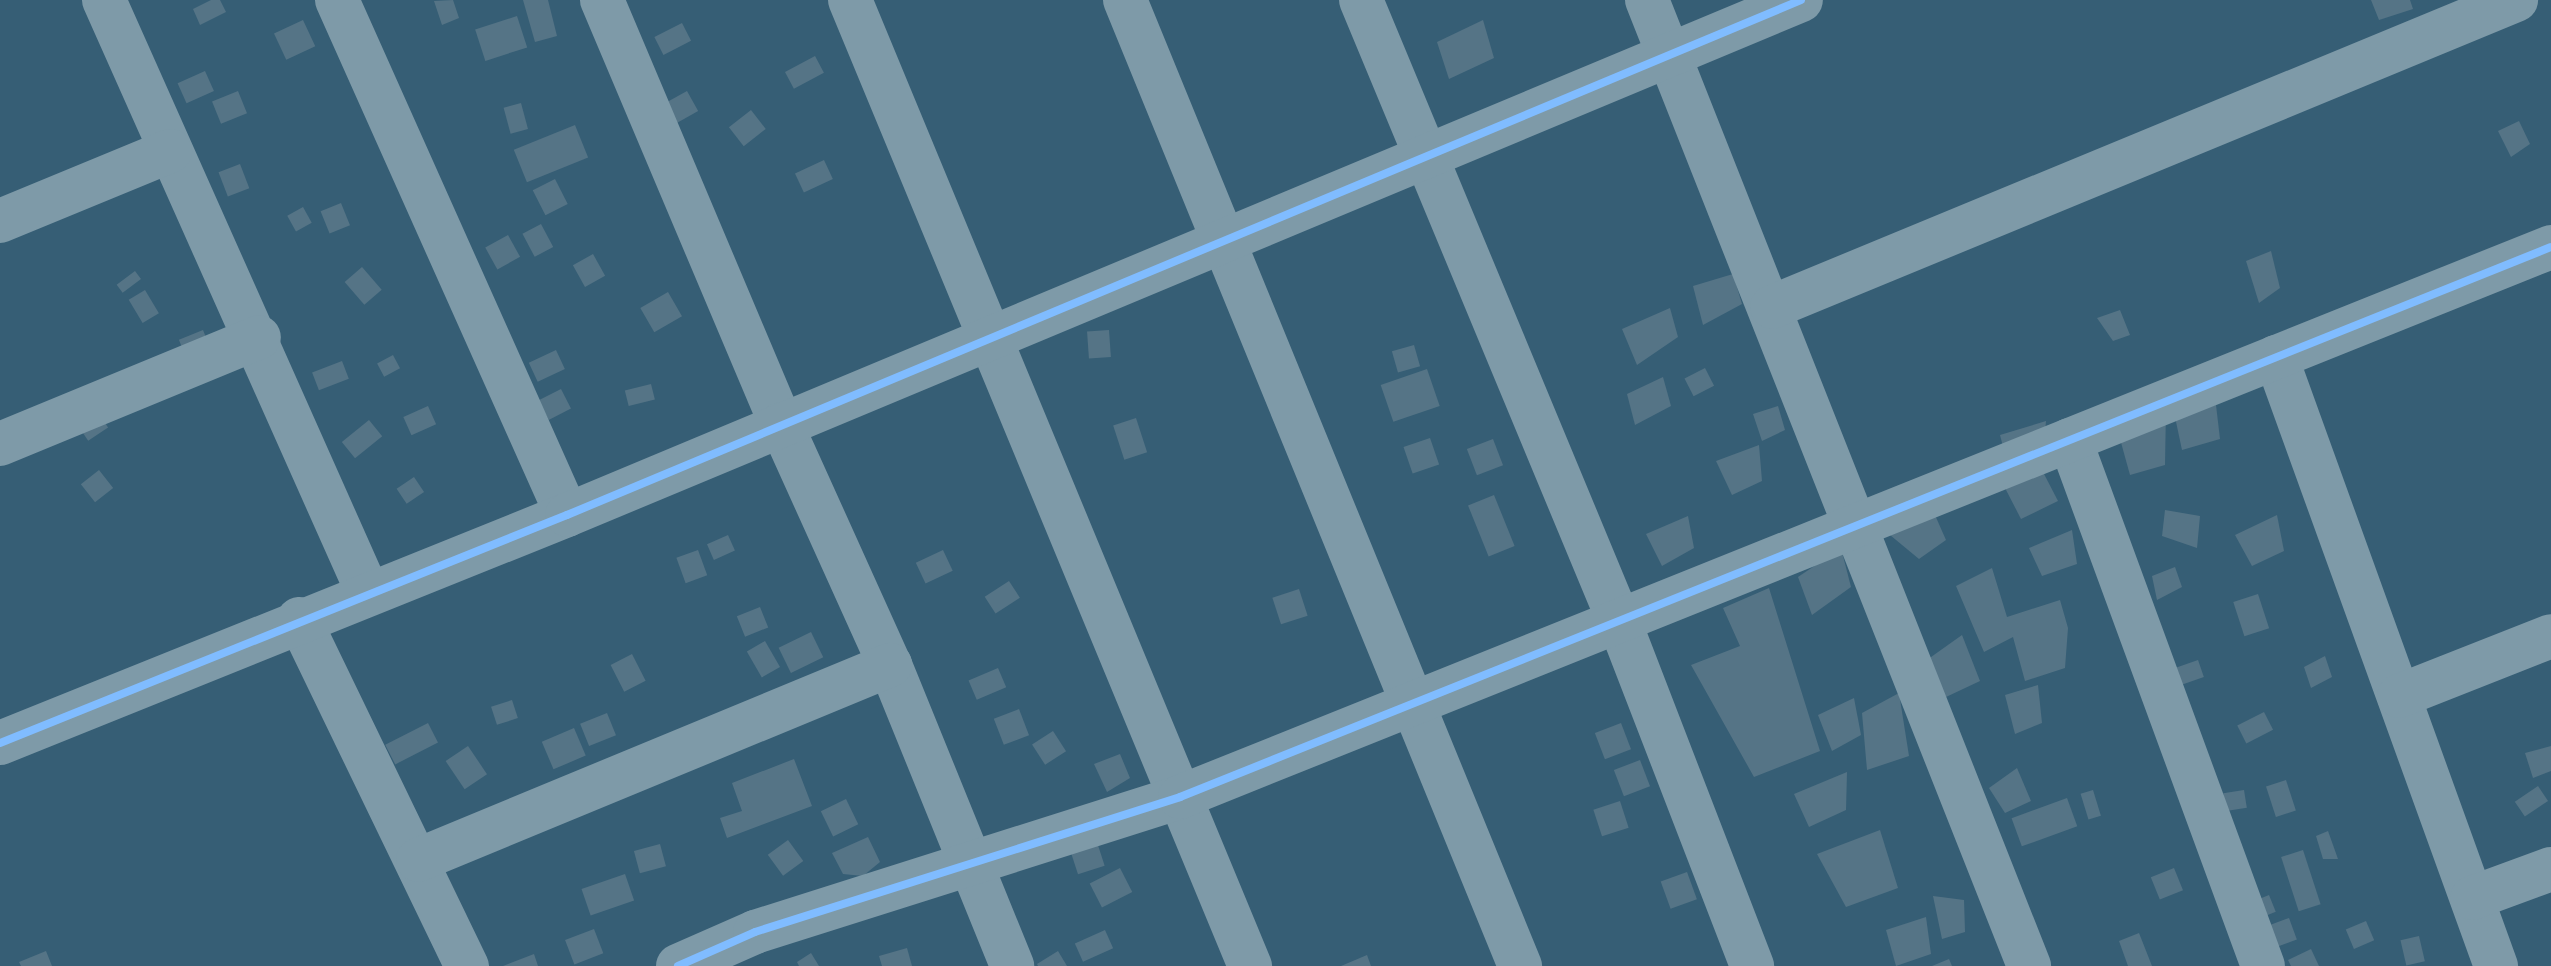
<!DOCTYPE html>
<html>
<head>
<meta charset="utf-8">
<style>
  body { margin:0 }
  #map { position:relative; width:2551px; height:966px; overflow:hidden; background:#365e75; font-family:"Noto Sans",sans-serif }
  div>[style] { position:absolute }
  .building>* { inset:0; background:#557486; transform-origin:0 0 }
  .minor>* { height:44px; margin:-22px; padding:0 22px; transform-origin:22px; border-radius:22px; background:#7e9aa8 }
  .cycleway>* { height:8px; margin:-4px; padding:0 4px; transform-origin:4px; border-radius:4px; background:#80bcff }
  span { translate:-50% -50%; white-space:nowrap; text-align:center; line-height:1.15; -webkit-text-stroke:6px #1c648f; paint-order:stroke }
</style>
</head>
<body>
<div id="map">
  <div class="building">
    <i style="clip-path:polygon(211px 0,220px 0,226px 12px,200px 25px,193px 9px)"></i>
    <i style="clip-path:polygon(453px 0,459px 18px,442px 25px,434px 1px)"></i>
    <i style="clip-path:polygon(523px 0,548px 0,557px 36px,535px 42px)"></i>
    <i style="clip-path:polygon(2371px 0,2410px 0,2413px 9px,2379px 20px)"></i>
    <i style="left:517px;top:16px;width:33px;height:44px;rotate:72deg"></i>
    <i style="left:303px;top:20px;width:29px;height:32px;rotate:65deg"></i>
    <i style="clip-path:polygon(1483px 20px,1494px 58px,1449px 79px,1437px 42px)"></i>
    <i style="left:682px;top:23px;width:20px;height:31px;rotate:63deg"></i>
    <i style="left:815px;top:56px;width:19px;height:34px;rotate:62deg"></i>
    <i style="left:205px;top:71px;width:22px;height:30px;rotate:66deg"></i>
    <i style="left:238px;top:91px;width:24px;height:28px;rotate:68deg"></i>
    <i style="left:687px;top:91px;width:23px;height:32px;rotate:61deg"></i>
    <i style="left:521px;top:103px;width:27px;height:18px;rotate:75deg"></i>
    <i style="left:751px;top:110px;width:24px;height:28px;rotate:52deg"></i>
    <i style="clip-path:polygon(2519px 121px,2530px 144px,2511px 157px,2498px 131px)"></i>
    <i style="left:575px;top:125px;width:35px;height:66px;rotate:68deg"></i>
    <i style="left:824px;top:160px;width:21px;height:32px;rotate:65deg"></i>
    <i style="left:240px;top:164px;width:26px;height:23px;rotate:69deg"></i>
    <i style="left:555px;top:179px;width:28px;height:25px;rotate:63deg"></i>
    <i style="left:341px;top:203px;width:24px;height:22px;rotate:68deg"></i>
    <i style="left:303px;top:207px;width:18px;height:18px;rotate:61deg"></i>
    <i style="left:541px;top:224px;width:26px;height:21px;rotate:62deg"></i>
    <i style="left:508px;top:235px;width:25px;height:26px;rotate:61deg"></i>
    <i style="clip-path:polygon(2271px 251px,2280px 288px,2259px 303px,2246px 261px)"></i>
    <i style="left:593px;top:254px;width:25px;height:23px;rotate:61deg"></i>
    <i style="left:362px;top:267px;width:30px;height:23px;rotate:49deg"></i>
    <i style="left:135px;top:271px;width:10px;height:23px;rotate:53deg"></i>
    <i style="clip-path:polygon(1733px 274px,1742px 304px,1703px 325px,1693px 286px)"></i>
    <i style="left:145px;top:290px;width:27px;height:19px;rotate:59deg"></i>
    <i style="left:668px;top:292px;width:28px;height:32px;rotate:60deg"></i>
    <i style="clip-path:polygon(1670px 308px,1678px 337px,1637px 365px,1622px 329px)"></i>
    <i style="clip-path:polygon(2120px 310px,2130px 335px,2113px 341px,2097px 318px)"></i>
    <i style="left:203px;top:330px;width:22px;height:26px;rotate:68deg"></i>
    <i style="left:1109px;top:330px;width:27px;height:22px;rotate:86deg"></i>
    <i style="left:1414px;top:345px;width:22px;height:23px;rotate:74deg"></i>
    <i style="left:556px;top:350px;width:21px;height:30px;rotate:65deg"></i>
    <i style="left:393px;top:355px;width:15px;height:18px;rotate:62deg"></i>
    <i style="left:342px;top:361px;width:19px;height:32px;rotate:69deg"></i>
    <i style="left:1705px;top:368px;width:20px;height:23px;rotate:63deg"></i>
    <i style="left:1427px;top:369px;width:39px;height:49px;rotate:71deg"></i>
    <i style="clip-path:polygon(1663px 377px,1671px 406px,1635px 425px,1627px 394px)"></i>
    <i style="left:651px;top:384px;width:16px;height:27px;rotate:76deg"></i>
    <i style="left:561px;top:389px;width:22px;height:25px;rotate:63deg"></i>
    <i style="left:93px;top:405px;width:27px;height:24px;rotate:56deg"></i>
    <i style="clip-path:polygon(2216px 405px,2220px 439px,2182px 450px,2175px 417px)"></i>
    <i style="left:428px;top:406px;width:20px;height:27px;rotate:66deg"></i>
    <i style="clip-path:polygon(1778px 406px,1785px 430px,1762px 441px,1753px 414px)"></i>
    <i style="clip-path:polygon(2166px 408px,2165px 465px,2130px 475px,2117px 428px)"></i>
    <i style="left:1136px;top:418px;width:36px;height:24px;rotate:72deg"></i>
    <i style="left:369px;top:420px;width:21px;height:35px;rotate:51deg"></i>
    <i style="clip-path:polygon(2046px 421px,2044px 446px,2007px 462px,2000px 435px)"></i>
    <i style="left:1430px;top:438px;width:28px;height:28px;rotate:71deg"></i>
    <i style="left:1493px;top:439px;width:28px;height:28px;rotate:69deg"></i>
    <i style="clip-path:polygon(1759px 445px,1762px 481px,1732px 495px,1716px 461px)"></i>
    <i style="left:99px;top:470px;width:23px;height:23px;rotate:52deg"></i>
    <i style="clip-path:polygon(2043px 472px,2058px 501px,2021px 519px,2004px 486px)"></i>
    <i style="left:414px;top:477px;width:18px;height:21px;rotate:56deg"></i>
    <i style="left:1494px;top:495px;width:55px;height:28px;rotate:68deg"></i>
    <i style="clip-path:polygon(1931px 506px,1946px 540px,1919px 559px,1890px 535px)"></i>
    <i style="clip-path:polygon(2165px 510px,2200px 516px,2197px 548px,2162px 536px)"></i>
    <i style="clip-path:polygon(2277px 515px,2284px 551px,2252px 566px,2235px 535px)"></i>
    <i style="clip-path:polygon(1688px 516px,1694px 548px,1662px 566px,1646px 534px)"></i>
    <i style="clip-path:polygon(2072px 530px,2077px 564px,2042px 576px,2029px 548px)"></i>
    <i style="left:728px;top:535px;width:17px;height:23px;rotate:66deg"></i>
    <i style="clip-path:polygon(1841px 548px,1851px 587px,1812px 615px,1798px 577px)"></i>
    <i style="left:698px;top:550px;width:27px;height:23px;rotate:70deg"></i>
    <i style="left:943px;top:550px;width:23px;height:30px;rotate:65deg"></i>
    <i style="clip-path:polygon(2175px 567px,2182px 587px,2157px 600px,2152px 576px)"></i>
    <i style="clip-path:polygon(1992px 568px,2007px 617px,2060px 600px,2068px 628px,2065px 668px,2025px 681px,2013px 637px,1984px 652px,1956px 586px)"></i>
    <i style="left:1009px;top:581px;width:20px;height:29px;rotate:57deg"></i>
    <i style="clip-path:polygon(1769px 588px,1820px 751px,1754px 777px,1691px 665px,1740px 646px,1723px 608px)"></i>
    <i style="left:1299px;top:589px;width:28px;height:28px;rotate:72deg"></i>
    <i style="left:2258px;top:594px;width:36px;height:26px;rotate:72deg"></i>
    <i style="left:760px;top:607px;width:22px;height:25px;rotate:68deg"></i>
    <i style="left:811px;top:632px;width:28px;height:36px;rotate:64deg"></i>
    <i style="clip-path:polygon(1962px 635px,1980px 681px,1946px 697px,1924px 662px)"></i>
    <i style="left:765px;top:641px;width:30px;height:21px;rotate:60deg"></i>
    <i style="left:632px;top:654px;width:30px;height:24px;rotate:63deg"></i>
    <i style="clip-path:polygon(2325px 656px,2332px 677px,2311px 688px,2304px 667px)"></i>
    <i style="left:2198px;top:660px;width:18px;height:25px;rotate:71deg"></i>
    <i style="left:998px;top:668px;width:21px;height:32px;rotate:67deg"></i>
    <i style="clip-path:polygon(2038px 685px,2042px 723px,2015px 734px,2005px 695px)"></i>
    <i style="clip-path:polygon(1899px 693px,1909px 756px,1867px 770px,1862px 713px)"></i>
    <i style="clip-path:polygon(1854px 698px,1861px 735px,1832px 751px,1818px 715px)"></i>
    <i style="left:512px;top:700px;width:19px;height:22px;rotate:72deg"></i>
    <i style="left:1019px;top:709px;width:28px;height:27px;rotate:69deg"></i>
    <i style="left:2264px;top:712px;width:20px;height:30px;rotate:63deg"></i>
    <i style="left:607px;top:713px;width:24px;height:29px;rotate:68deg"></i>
    <i style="left:428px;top:723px;width:22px;height:48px;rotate:63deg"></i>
    <i style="left:1621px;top:723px;width:28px;height:28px;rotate:69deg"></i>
    <i style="left:574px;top:728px;width:30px;height:35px;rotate:67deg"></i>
    <i style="left:1053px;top:731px;width:24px;height:25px;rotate:57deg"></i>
    <i style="left:468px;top:746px;width:34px;height:27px;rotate:56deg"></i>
    <i style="clip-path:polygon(2551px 746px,2551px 771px,2533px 778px,2525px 753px)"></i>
    <i style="clip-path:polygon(1120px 754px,1130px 778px,1107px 792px,1094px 764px)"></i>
    <i style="clip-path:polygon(794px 759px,812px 806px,727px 838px,720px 818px,742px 811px,732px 783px)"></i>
    <i style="left:1640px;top:760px;width:28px;height:28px;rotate:69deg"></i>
    <i style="clip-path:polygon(2017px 768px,2031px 801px,2005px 813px,1989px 788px)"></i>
    <i style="clip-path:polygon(1847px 772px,1846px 810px,1809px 827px,1794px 794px)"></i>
    <i style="left:2286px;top:780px;width:32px;height:21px;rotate:72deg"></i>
    <i style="left:2538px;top:786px;width:18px;height:28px;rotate:56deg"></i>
    <i style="left:2093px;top:790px;width:27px;height:13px;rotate:73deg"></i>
    <i style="left:2244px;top:790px;width:18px;height:21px;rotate:81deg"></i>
    <i style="left:2067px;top:798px;width:30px;height:59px;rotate:70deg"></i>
    <i style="left:846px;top:799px;width:28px;height:28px;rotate:64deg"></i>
    <i style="left:1620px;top:801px;width:28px;height:28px;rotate:72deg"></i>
    <i style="clip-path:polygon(1880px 830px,1898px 888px,1846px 907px,1817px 854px)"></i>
    <i style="clip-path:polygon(2328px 831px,2338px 859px,2323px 859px,2316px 836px)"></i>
    <i style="clip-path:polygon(868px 837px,880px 862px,863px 876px,843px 874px,832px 853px)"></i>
    <i style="left:1096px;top:839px;width:28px;height:28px;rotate:72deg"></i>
    <i style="left:788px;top:840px;width:26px;height:25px;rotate:54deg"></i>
    <i style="left:660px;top:844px;width:23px;height:27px;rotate:75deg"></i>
    <i style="left:2303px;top:850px;width:57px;height:23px;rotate:72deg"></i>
    <i style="left:1120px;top:868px;width:27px;height:34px;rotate:63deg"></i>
    <i style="left:2174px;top:868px;width:24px;height:25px;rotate:68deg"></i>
    <i style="left:1687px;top:872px;width:29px;height:28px;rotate:70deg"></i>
    <i style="left:625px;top:874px;width:28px;height:46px;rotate:71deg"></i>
    <i style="left:2269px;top:895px;width:18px;height:22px;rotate:68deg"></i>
    <i style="clip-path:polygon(1933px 896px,1964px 900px,1965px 932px,1942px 939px)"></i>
    <i style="clip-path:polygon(1926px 917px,1931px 954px,1896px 966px,1886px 930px)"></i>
    <i style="left:2289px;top:918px;width:23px;height:26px;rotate:70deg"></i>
    <i style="left:2366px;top:921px;width:21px;height:22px;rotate:67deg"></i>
    <i style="left:594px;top:929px;width:26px;height:31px;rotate:69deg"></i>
    <i style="left:1105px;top:930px;width:20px;height:33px;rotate:66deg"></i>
    <i style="clip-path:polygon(2139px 933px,2152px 966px,2128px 966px,2119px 941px)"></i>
    <i style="left:2419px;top:936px;width:26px;height:19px;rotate:77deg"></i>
    <i style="clip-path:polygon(907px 948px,912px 966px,882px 966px,879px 956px)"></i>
    <i style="clip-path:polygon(2311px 949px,2319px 966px,2291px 966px,2288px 960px)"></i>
    <i style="clip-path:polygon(46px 951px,52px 966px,21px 966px,19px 962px)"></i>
    <i style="clip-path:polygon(1058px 951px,1067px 966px,1038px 966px,1037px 964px)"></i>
    <i style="clip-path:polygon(811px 953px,819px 966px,799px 966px,797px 962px)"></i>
    <i style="clip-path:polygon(534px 954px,538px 966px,503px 966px)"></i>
    <i style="clip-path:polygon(1367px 955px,1371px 966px,1341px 966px)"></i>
    <i style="clip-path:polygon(1949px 959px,1952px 966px,1932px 966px)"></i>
  </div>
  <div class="minor">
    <i style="left:104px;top:0;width:649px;rotate:66deg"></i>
    <i style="left:337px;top:0;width:564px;rotate:65.93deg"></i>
    <i style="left:602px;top:0;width:460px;rotate:67.1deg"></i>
    <i style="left:781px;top:424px;width:265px;rotate:65.7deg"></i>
    <i style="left:890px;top:665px;width:325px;rotate:67.9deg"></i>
    <i style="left:850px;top:0;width:1046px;rotate:67.51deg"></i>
    <i style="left:1125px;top:0;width:1044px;rotate:67.76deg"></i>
    <i style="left:1361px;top:0;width:672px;rotate:67.44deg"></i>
    <i style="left:1619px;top:621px;width:370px;rotate:68.9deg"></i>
    <i style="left:1647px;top:0;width:1039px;rotate:68.42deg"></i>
    <i style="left:0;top:221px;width:184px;rotate:-22.4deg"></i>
    <i style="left:1772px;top:307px;width:805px;rotate:-22.42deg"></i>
    <i style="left:2276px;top:357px;width:648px;rotate:70.14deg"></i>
    <i style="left:2070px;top:440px;width:560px;rotate:69.85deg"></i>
    <i style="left:0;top:444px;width:280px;rotate:-22.4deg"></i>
    <i style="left:299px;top:619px;width:386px;rotate:64.2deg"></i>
    <i style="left:2399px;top:696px;width:163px;rotate:-21.5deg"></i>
    <i style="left:0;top:743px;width:611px;rotate:-21.91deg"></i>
    <i style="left:567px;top:515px;width:1337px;rotate:-22.65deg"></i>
    <i style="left:418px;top:860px;width:511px;rotate:-22.45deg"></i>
    <i style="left:2472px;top:898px;width:84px;rotate:-20.2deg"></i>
    <i style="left:678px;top:966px;width:84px;rotate:-23.8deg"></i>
    <i style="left:755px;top:932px;width:446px;rotate:-17.6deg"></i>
    <i style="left:1180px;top:797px;width:1477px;rotate:-21.86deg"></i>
  </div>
  <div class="cycleway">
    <i style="left:0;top:743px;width:611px;rotate:-21.91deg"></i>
    <i style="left:567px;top:515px;width:1337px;rotate:-22.65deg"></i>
    <i style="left:678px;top:966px;width:84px;rotate:-23.8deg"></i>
    <i style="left:755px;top:932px;width:446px;rotate:-17.6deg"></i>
    <i style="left:1180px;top:797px;width:1477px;rotate:-21.86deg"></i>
  </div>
</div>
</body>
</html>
